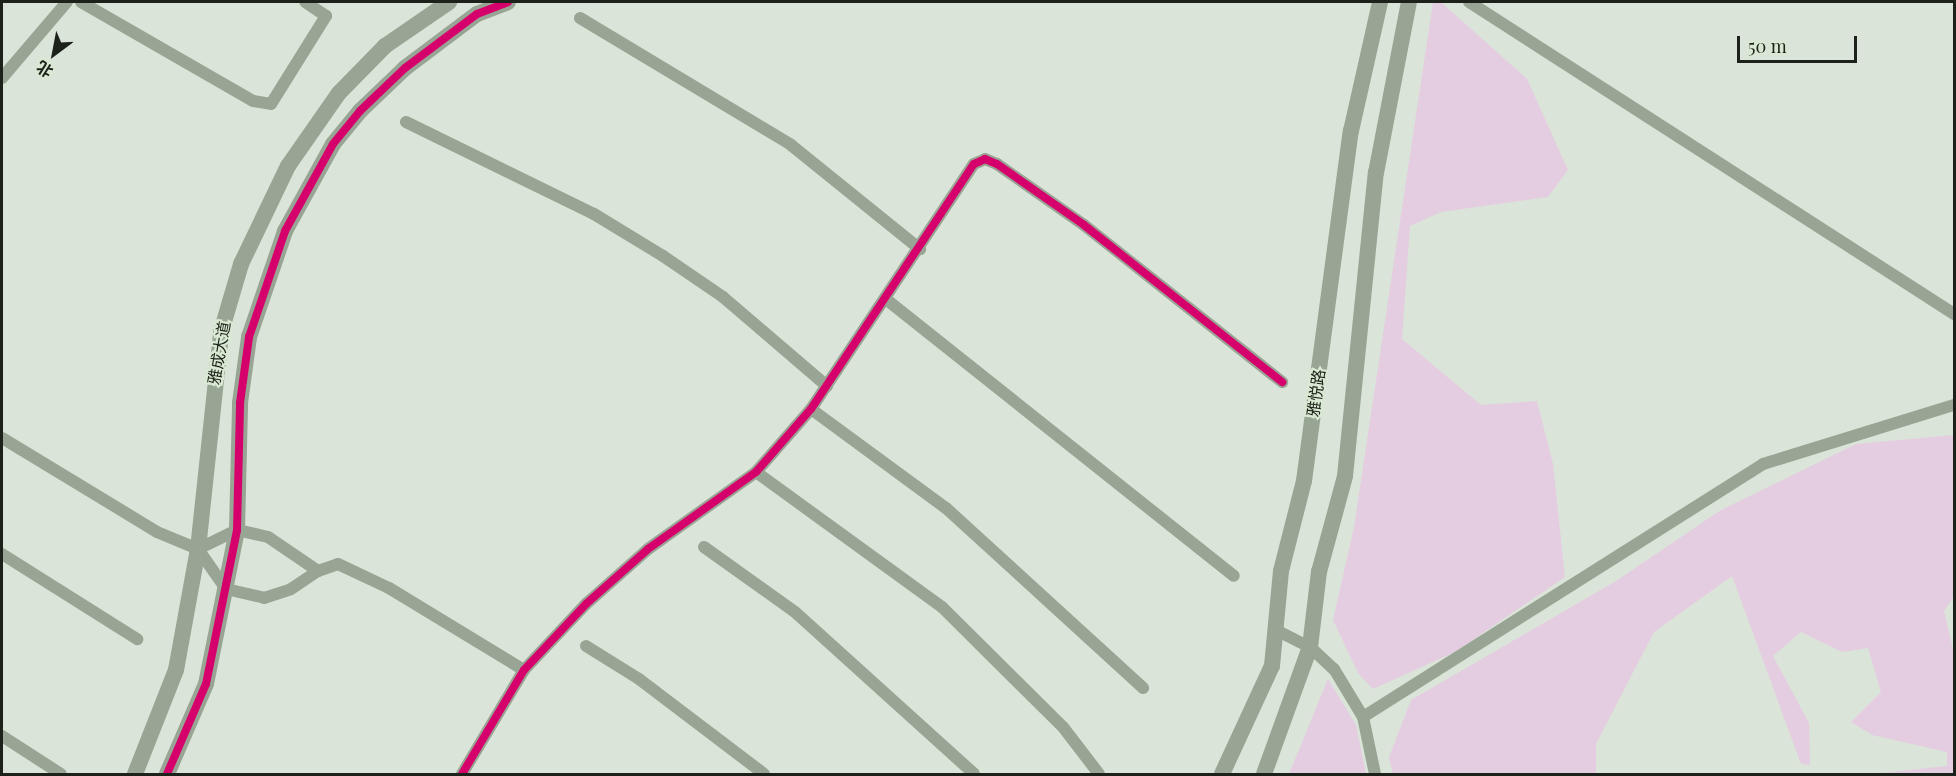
<!DOCTYPE html>
<html>
<head>
<meta charset="utf-8">
<style>
  body { margin:0 }
  #map { position:relative; width:1956px; height:776px; overflow:hidden; background:#dbe4d8; font-family:"Playfair Display","Noto Sans SC",serif }
  div>[style] { position:absolute }
  .green>* { inset:0; background:#e4cde1 }
  .minor>* { height:12px; margin:-6px; padding:0 6px; transform-origin:6px; border-radius:6px; background:#99a594 }
  .tertiary>* { height:16px; margin:-8px; padding:0 8px; transform-origin:8px; border-radius:8px; background:#99a594 }
  .cycleway>* { height:8px; margin:-4px; padding:0 4px; transform-origin:4px; border-radius:4px; background:#d6006c }
  span { translate:-50% -50%; white-space:nowrap; text-align:center; line-height:1.15; -webkit-text-stroke:4.5px #d9e9d3; paint-order:stroke }
  .street-label { font-size:16px; color:#1c221a }
  .frame { position:absolute; inset:0; border:3px solid #1c221a; pointer-events:none }
  .north { position:absolute; left:24px; top:24px; width:60px; height:60px; -webkit-text-stroke:4px #d9e9d3; paint-order:stroke; rotate:212deg; font-size:16px; font-weight:700; line-height:24px; text-align:center; color:#1c221a }
  .north::after { content:''; display:block; margin:auto; width:21px; height:27px; background:#1c221a; clip-path:polygon(50% 0,100% 100%,50% 72%,0 100%) }
  .scale { position:absolute; left:1737px; top:36px; width:120px; height:27px; box-sizing:border-box; border:3px solid #1c221a; border-top:0; padding-left:8px; font-size:18px; line-height:21px; white-space:nowrap; color:#1c221a; -webkit-text-stroke:4px #d9e9d3; paint-order:stroke }
</style>
</head>
<body>
<div id="map">
  <div class="green">
    <i style="clip-path:polygon(1433px 2px,1441px 2px,1527px 79px,1568px 170px,1548px 197px,1441px 212px,1410px 226px,1402px 339px,1481px 405px,1537px 401px,1553px 464px,1565px 577px,1455px 652px,1373px 689px,1358px 673px,1333px 620px,1354px 527px)"></i>
    <i style="clip-path:polygon(1954px 435px,1954px 596px,1944px 611px,1954px 653px,1954px 774px,1871px 774px,1947px 766px,1947px 752px,1872px 735px,1851px 722px,1881px 692px,1868px 648px,1842px 652px,1801px 632px,1773px 656px,1809px 723px,1810px 765px,1801px 764px,1732px 576px,1654px 632px,1596px 744px,1596px 774px,1393px 774px,1389px 757px,1411px 700px,1616px 581px,1721px 510px,1856px 444px)"></i>
    <i style="clip-path:polygon(1328px 679px,1356px 725px,1366px 774px,1289px 774px)"></i>
  </div>
  <div class="minor">
    <i style="left:81px;top:2px;width:198px;rotate:29.9deg"></i>
    <i style="left:253px;top:101px;width:18px;rotate:9deg"></i>
    <i style="left:271px;top:104px;width:104px;rotate:-58deg"></i>
    <i style="left:326px;top:16px;width:25px;rotate:-146deg"></i>
    <i style="left:1469px;top:2px;width:577px;rotate:32.75deg"></i>
    <i style="left:580px;top:18px;width:246px;rotate:31deg"></i>
    <i style="left:791px;top:145px;width:166px;rotate:38.9deg"></i>
    <i style="left:2px;top:78px;width:100px;rotate:-49.5deg"></i>
    <i style="left:406px;top:122px;width:209px;rotate:26.1deg"></i>
    <i style="left:594px;top:214px;width:81px;rotate:31.3deg"></i>
    <i style="left:663px;top:256px;width:73px;rotate:34.3deg"></i>
    <i style="left:723px;top:297px;width:137px;rotate:40.6deg"></i>
    <i style="left:887px;top:300px;width:443px;rotate:38.5deg"></i>
    <i style="left:811px;top:409px;width:167px;rotate:36.3deg"></i>
    <i style="left:946px;top:508px;width:267px;rotate:42.4deg"></i>
    <i style="left:2px;top:438px;width:181px;rotate:31.2deg"></i>
    <i style="left:157px;top:532px;width:44px;rotate:22.5deg"></i>
    <i style="left:198px;top:549px;width:49px;rotate:55deg"></i>
    <i style="left:226px;top:589px;width:39px;rotate:13deg"></i>
    <i style="left:264px;top:598px;width:28px;rotate:-18deg"></i>
    <i style="left:291px;top:589px;width:32px;rotate:-34deg"></i>
    <i style="left:318px;top:571px;width:60px;rotate:-145.8deg"></i>
    <i style="left:268px;top:537px;width:32px;rotate:-167deg"></i>
    <i style="left:237px;top:530px;width:43px;rotate:154deg"></i>
    <i style="left:756px;top:472px;width:230px;rotate:36deg"></i>
    <i style="left:942px;top:607px;width:170px;rotate:44.8deg"></i>
    <i style="left:1063px;top:727px;width:59px;rotate:52.5deg"></i>
    <i style="left:704px;top:547px;width:112px;rotate:35.5deg"></i>
    <i style="left:795px;top:612px;width:241px;rotate:42.1deg"></i>
    <i style="left:2px;top:554px;width:160px;rotate:32.2deg"></i>
    <i style="left:318px;top:571px;width:21px;rotate:-19deg"></i>
    <i style="left:338px;top:564px;width:56px;rotate:25.2deg"></i>
    <i style="left:389px;top:588px;width:158px;rotate:31.3deg"></i>
    <i style="left:1276px;top:630px;width:38px;rotate:27deg"></i>
    <i style="left:1310px;top:647px;width:33px;rotate:43deg"></i>
    <i style="left:1334px;top:669px;width:56px;rotate:58.9deg"></i>
    <i style="left:1363px;top:717px;width:58px;rotate:78.1deg"></i>
    <i style="left:586px;top:646px;width:62px;rotate:31.9deg"></i>
    <i style="left:639px;top:679px;width:157px;rotate:37.2deg"></i>
    <i style="left:1363px;top:717px;width:473px;rotate:-32.3deg"></i>
    <i style="left:1763px;top:464px;width:200px;rotate:-17.2deg"></i>
    <i style="left:2px;top:736px;width:70px;rotate:32.8deg"></i>
    <i style="left:462px;top:774px;width:121px;rotate:-59.2deg"></i>
    <i style="left:524px;top:670px;width:91px;rotate:-46.8deg"></i>
    <i style="left:586px;top:604px;width:83px;rotate:-41.6deg"></i>
    <i style="left:648px;top:549px;width:133px;rotate:-35.5deg"></i>
    <i style="left:756px;top:472px;width:84px;rotate:-48.9deg"></i>
    <i style="left:811px;top:409px;width:294px;rotate:-56.4deg"></i>
    <i style="left:974px;top:164px;width:12px;rotate:-24deg"></i>
    <i style="left:985px;top:159px;width:13px;rotate:23deg"></i>
    <i style="left:997px;top:164px;width:106px;rotate:35deg"></i>
    <i style="left:1084px;top:225px;width:253px;rotate:38.4deg"></i>
  </div>
  <div class="tertiary">
    <i style="left:135px;top:774px;width:112px;rotate:-68.5deg"></i>
    <i style="left:176px;top:670px;width:123px;rotate:-79.7deg"></i>
    <i style="left:198px;top:549px;width:218px;rotate:-83.9deg"></i>
    <i style="left:221px;top:332px;width:71px;rotate:-73.6deg"></i>
    <i style="left:241px;top:264px;width:109px;rotate:-64.4deg"></i>
    <i style="left:288px;top:166px;width:89px;rotate:-55.1deg"></i>
    <i style="left:339px;top:93px;width:66px;rotate:-45.6deg"></i>
    <i style="left:385px;top:46px;width:78px;rotate:-34.5deg"></i>
    <i style="left:167px;top:774px;width:98px;rotate:-66.6deg"></i>
    <i style="left:206px;top:684px;width:157px;rotate:-78.6deg"></i>
    <i style="left:237px;top:530px;width:127px;rotate:-88.6deg"></i>
    <i style="left:240px;top:403px;width:67px;rotate:-82.2deg"></i>
    <i style="left:249px;top:337px;width:112px;rotate:-71.2deg"></i>
    <i style="left:285px;top:231px;width:99px;rotate:-61.1deg"></i>
    <i style="left:333px;top:144px;width:43px;rotate:-50.7deg"></i>
    <i style="left:360px;top:111px;width:62px;rotate:-43.7deg"></i>
    <i style="left:405px;top:68px;width:90px;rotate:-36.9deg"></i>
    <i style="left:477px;top:14px;width:33px;rotate:-21deg"></i>
    <i style="left:1222px;top:774px;width:119px;rotate:-65.2deg"></i>
    <i style="left:1272px;top:666px;width:95px;rotate:-84.6deg"></i>
    <i style="left:1281px;top:571px;width:93px;rotate:-75.7deg"></i>
    <i style="left:1304px;top:481px;width:353px;rotate:-82.4deg"></i>
    <i style="left:1351px;top:131px;width:132px;rotate:-77.3deg"></i>
    <i style="left:1264px;top:774px;width:135px;rotate:-70.1deg"></i>
    <i style="left:1310px;top:647px;width:76px;rotate:-83.2deg"></i>
    <i style="left:1319px;top:572px;width:99px;rotate:-74.8deg"></i>
    <i style="left:1345px;top:476px;width:305px;rotate:-84.2deg"></i>
    <i style="left:1376px;top:173px;width:174px;rotate:-79.1deg"></i>
  </div>
  <div class="cycleway">
    <i style="left:167px;top:774px;width:98px;rotate:-66.6deg"></i>
    <i style="left:206px;top:684px;width:157px;rotate:-78.6deg"></i>
    <i style="left:237px;top:530px;width:127px;rotate:-88.6deg"></i>
    <i style="left:240px;top:403px;width:67px;rotate:-82.2deg"></i>
    <i style="left:249px;top:337px;width:112px;rotate:-71.2deg"></i>
    <i style="left:285px;top:231px;width:99px;rotate:-61.1deg"></i>
    <i style="left:333px;top:144px;width:43px;rotate:-50.7deg"></i>
    <i style="left:360px;top:111px;width:62px;rotate:-43.7deg"></i>
    <i style="left:405px;top:68px;width:90px;rotate:-36.9deg"></i>
    <i style="left:477px;top:14px;width:33px;rotate:-21deg"></i>
    <i style="left:462px;top:774px;width:121px;rotate:-59.2deg"></i>
    <i style="left:524px;top:670px;width:91px;rotate:-46.8deg"></i>
    <i style="left:586px;top:604px;width:83px;rotate:-41.6deg"></i>
    <i style="left:648px;top:549px;width:133px;rotate:-35.5deg"></i>
    <i style="left:756px;top:472px;width:84px;rotate:-48.9deg"></i>
    <i style="left:811px;top:409px;width:294px;rotate:-56.4deg"></i>
    <i style="left:974px;top:164px;width:12px;rotate:-24deg"></i>
    <i style="left:985px;top:159px;width:13px;rotate:23deg"></i>
    <i style="left:997px;top:164px;width:106px;rotate:35deg"></i>
    <i style="left:1084px;top:225px;width:253px;rotate:38.4deg"></i>
  </div>
  <div class="street-label">
    <span style="left:219px;top:353px;rotate:-80deg">雅成大道</span>
    <span style="left:1316px;top:393px;rotate:-82deg">雅悦路</span>
  </div>
  <div class="frame"></div>
  <div class="north">北</div>
  <div class="scale">50 m</div>
</div>
</body>
</html>
